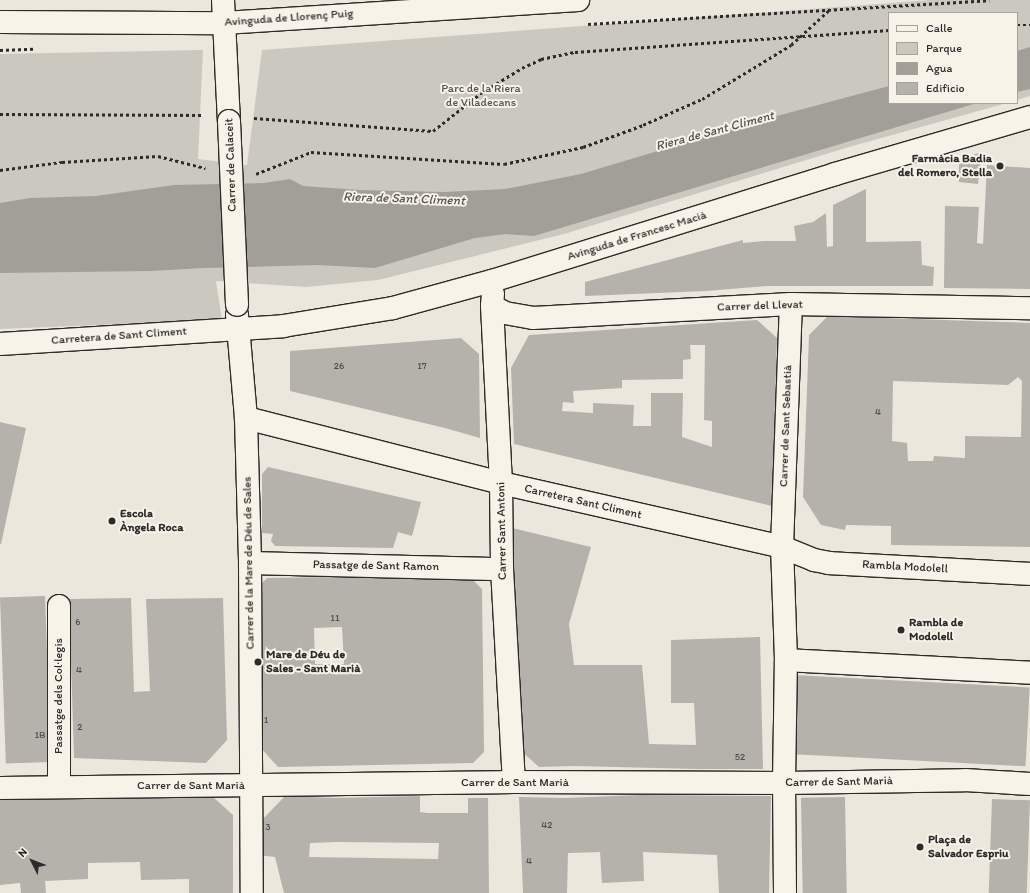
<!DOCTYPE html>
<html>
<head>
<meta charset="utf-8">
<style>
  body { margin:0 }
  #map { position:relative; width:1030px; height:893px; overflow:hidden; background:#ebe7dd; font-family:Itim,sans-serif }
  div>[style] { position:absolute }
  .green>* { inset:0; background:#cbc8bf }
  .water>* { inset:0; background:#a29f98 }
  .building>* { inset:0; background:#b5b2ab; transform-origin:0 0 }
  .path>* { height:2.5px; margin-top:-1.25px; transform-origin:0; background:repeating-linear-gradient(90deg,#2b2b2b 0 3px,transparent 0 6px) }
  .roads { filter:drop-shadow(1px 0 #2b2b2b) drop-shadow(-1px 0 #2b2b2b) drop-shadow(0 1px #2b2b2b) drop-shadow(0 -1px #2b2b2b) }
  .minor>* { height:22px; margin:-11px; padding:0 11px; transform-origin:11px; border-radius:11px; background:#f7f3e8 }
  .bridges { filter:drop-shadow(1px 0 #2b2b2b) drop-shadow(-1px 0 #2b2b2b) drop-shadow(0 1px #2b2b2b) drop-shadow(0 -1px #2b2b2b) }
  .minor-bridge>* { height:22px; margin:-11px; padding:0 11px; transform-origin:11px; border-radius:11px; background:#f7f3e8 }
  .dots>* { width:11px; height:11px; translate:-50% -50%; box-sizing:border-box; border:2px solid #f7f3e8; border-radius:50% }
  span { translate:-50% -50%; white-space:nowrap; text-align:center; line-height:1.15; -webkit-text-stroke:4px #f7f3e8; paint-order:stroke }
  .number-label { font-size:10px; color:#4e4d4b }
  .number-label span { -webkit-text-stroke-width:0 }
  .street-label { font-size:12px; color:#2b2b2b }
  .park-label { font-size:12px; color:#535250 }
  .poi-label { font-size:12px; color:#2b2b2b; font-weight:700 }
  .right { translate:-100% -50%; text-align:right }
  .left { translate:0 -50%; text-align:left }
  .water-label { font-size:13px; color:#555451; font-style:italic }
  .legend { position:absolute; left:888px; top:12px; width:130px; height:92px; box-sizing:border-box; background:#f7f3e8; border:1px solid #a5a39c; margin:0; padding:5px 7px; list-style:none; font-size:12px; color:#2b2b2b }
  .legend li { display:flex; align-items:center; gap:8px; height:20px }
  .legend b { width:20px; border:1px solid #a5a39c }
  .north { position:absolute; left:12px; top:841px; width:40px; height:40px; -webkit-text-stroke:3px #f7f3e8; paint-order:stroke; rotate:312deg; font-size:11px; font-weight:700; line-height:16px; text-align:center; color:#2b2b2b }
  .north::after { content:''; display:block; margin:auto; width:14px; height:18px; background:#2b2b2b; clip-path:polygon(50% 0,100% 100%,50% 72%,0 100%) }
</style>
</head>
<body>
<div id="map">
  <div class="green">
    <i style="clip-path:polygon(931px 0,1030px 0,1030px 96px,1017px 100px,1017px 13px,889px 13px,889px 103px,1007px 103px,849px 147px,564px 234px,378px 280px,306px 287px,216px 281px,222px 320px,0 329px,0 54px,203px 50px,198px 159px,247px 165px,262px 50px)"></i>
  </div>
  <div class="water">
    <i style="clip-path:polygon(1030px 47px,1030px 89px,1017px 92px,1017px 51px)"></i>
    <i style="clip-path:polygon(889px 86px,889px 103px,977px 103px,534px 236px,506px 234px,475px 238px,375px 268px,318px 265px,204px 268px,151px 271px,0 273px,0 203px,30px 198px,96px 196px,174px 185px,264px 183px,290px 179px,303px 186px,359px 190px,444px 192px,505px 189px,581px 174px,751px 123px)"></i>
  </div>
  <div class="building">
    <i style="clip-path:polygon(982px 152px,978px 184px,959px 182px,959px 159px)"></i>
    <i style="clip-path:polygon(987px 165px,1030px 168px,1030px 289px,944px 288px,945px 206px,979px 207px,977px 243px,983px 244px)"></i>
    <i style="clip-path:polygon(866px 189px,866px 242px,921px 241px,922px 265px,934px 267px,933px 286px,768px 286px,706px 291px,585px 296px,585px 282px,743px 240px,743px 243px,764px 241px,796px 241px,794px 226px,813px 222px,826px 213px,827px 247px,833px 246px,833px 205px)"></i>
    <i style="clip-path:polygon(evenodd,828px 316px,1030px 323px,1030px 547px,891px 545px,891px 526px,846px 525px,845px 530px,821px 525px,803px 497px,809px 335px,828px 316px,1018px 377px,1022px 381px,1021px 437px,965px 436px,965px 458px,934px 456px,933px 461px,908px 461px,907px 443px,892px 441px,893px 381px,1008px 385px,1018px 377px)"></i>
    <i style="clip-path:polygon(evenodd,757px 320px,777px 338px,772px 506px,514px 444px,511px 368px,529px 335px,757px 320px,690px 345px,705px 345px,704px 420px,712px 421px,712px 447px,682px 437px,683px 393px,651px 393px,651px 426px,633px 426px,634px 405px,593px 403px,593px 413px,562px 411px,563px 402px,574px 403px,573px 391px,622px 388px,622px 380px,683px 379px,683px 360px,691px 359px,690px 345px)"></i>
    <i style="clip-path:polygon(461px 338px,479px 354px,480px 438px,445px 428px,290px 391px,290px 351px)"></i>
    <i style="clip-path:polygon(0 422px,26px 428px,1px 544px,0 544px)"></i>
    <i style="clip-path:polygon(268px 467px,421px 502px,412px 536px,398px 532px,393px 548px,275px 546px,271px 541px,273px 534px,262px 533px,262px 474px)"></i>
    <i style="clip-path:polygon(508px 527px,591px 547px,569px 624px,574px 665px,642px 665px,649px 744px,696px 745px,694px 703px,671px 703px,671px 640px,760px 637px,763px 769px,697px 769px,575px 766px,539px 767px,520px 750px)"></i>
    <i style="clip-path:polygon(evenodd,401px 576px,472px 579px,482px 589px,484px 752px,473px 763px,278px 767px,260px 747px,262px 583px,267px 578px,401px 576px,342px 627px,344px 664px,315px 664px,314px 628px,342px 627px)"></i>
    <i style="left:45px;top:596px;width:166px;height:45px;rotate:88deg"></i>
    <i style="clip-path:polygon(131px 598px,134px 692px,150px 691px,146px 599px,223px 598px,227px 740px,206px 763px,74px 758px,69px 599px)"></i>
    <i style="left:793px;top:675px;width:237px;height:79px;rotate:3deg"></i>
    <i style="clip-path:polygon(640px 795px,771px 796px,769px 893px,719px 893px,717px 855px,643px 852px,644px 881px,602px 883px,600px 852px,568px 853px,567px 893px,523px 893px,519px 797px,565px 798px)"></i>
    <i style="clip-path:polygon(evenodd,285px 796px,334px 798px,420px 796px,420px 812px,428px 813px,468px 813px,468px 798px,488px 798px,489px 893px,284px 893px,275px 857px,258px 855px,261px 821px,285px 796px,336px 842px,439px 843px,438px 859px,309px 857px,310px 843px,336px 842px)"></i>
    <i style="clip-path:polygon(213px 797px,233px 815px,233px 893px,189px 893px,189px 879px,141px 880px,140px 862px,88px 863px,88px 879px,45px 881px,46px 893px,21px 893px,20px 883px,0 885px,0 800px)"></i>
    <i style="left:845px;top:797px;width:96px;height:44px;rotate:89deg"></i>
    <i style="left:992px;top:799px;width:38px;height:94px;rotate:2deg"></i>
  </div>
  <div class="path">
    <i style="left:588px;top:24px;width:402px;rotate:-3.4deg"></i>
    <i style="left:1017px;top:25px;width:13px"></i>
    <i style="left:0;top:50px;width:33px;rotate:-2deg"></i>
    <i style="left:0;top:114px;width:203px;rotate:0.3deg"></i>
    <i style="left:254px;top:118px;width:179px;rotate:4.2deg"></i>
    <i style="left:433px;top:131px;width:61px;rotate:-38.4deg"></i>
    <i style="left:481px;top:93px;width:48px;rotate:-31.4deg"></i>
    <i style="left:522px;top:68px;width:21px;rotate:-25deg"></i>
    <i style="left:541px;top:59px;width:35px;rotate:-12deg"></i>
    <i style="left:575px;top:52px;width:315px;rotate:-4deg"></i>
    <i style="left:0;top:170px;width:63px;rotate:-7.4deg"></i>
    <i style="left:62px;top:162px;width:96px;rotate:-3.6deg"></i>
    <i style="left:158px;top:156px;width:49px;rotate:14.3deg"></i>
    <i style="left:256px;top:174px;width:59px;rotate:-21.8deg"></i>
    <i style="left:311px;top:152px;width:193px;rotate:3.6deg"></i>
    <i style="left:504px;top:164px;width:81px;rotate:-12.1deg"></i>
    <i style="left:583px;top:147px;width:64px;rotate:-20.1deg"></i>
    <i style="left:643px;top:125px;width:64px;rotate:-23.8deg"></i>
    <i style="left:702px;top:99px;width:104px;rotate:-31.2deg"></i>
    <i style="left:791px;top:45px;width:52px;rotate:-42.6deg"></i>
  </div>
  <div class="roads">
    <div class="minor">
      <i style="left:223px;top:0;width:121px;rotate:87.2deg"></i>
      <i style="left:0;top:22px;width:224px;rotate:0.3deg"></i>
      <i style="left:224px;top:23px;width:355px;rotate:-3.7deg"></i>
      <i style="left:493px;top:294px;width:12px;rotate:95deg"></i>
      <i style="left:492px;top:306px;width:177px;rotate:87.1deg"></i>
      <i style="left:501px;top:483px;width:86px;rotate:89.3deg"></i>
      <i style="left:502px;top:569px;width:213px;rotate:86.8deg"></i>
      <i style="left:492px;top:306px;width:15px;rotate:28deg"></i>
      <i style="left:505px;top:313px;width:28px;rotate:10deg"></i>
      <i style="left:533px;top:318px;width:258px;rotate:-3.1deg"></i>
      <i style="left:791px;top:304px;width:239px;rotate:1deg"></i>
      <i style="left:237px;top:315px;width:103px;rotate:85deg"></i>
      <i style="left:246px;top:418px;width:145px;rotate:88.4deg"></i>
      <i style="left:250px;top:563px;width:330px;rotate:89.7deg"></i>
      <i style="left:0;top:344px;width:284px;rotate:-3.6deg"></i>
      <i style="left:283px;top:326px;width:111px;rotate:-9.3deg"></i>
      <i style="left:393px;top:308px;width:103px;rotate:-15.3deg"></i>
      <i style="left:492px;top:281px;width:359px;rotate:-17.3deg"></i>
      <i style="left:835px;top:174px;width:203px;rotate:-16.3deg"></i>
      <i style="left:246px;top:418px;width:263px;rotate:14.3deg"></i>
      <i style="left:501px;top:483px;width:288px;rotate:12.8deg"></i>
      <i style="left:782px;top:547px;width:35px;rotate:22deg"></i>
      <i style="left:814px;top:560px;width:15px;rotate:11deg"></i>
      <i style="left:829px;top:563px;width:201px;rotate:3.1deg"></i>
      <i style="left:250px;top:563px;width:252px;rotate:1.4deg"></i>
      <i style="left:59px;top:606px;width:181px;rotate:90deg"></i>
      <i style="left:786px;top:660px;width:113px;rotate:-92deg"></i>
      <i style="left:782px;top:547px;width:243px;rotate:-87.9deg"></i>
      <i style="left:0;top:788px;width:514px;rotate:-0.67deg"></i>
      <i style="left:514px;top:782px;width:270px;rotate:0.2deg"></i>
      <i style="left:784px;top:783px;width:181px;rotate:-0.9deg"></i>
      <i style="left:965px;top:780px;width:65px;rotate:3.5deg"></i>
      <i style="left:785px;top:893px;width:110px;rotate:-90.5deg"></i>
      <i style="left:784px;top:783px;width:123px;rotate:-89.1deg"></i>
      <i style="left:786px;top:660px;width:244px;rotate:3deg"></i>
    </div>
  </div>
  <div class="bridges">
    <div class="minor-bridge">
      <i style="left:229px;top:121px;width:184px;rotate:87.5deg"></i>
    </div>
  </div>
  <div class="dots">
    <i style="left:1000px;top:166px;background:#2b2b2b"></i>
    <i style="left:112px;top:521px;background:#2b2b2b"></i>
    <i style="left:901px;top:630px;background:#2b2b2b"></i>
    <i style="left:258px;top:662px;background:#2b2b2b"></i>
    <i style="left:920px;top:847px;background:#2b2b2b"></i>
  </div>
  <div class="number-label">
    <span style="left:339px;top:366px">26</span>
    <span style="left:422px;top:366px">17</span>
    <span style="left:878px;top:412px">4</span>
    <span style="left:335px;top:618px">11</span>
    <span style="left:78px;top:622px">6</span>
    <span style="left:79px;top:670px">4</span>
    <span style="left:266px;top:720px">1</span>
    <span style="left:80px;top:727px">2</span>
    <span style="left:40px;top:735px">1B</span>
    <span style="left:740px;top:757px">52</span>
    <span style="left:547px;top:825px">42</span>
    <span style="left:268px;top:827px">3</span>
    <span style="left:529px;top:861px">4</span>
  </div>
  <div class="street-label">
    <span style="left:289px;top:18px;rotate:-4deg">Avinguda de Llorenç Puig</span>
    <span style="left:231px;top:165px;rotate:-92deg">Carrer de Calaceit</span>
    <span style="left:637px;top:236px;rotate:-17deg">Avinguda de Francesc Macià</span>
    <span style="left:760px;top:306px;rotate:-2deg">Carrer del Llevat</span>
    <span style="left:119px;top:336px;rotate:-4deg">Carretera de Sant Climent</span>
    <span style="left:786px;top:426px;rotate:-88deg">Carrer de Sant Sebastià</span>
    <span style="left:583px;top:502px;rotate:13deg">Carretera Sant Climent</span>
    <span style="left:502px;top:531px;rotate:-91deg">Carrer Sant Antoni</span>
    <span style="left:249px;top:563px;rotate:-91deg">Carrer de la Mare de Déu de Sales</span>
    <span style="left:376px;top:566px;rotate:1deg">Passatge de Sant Ramon</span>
    <span style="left:905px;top:567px;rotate:3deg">Rambla Modolell</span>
    <span style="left:59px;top:696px;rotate:-90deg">Passatge dels Col·legis</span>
    <span style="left:839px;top:782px;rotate:-1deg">Carrer de Sant Marià</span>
    <span style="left:515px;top:783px">Carrer de Sant Marià</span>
    <span style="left:191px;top:786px">Carrer de Sant Marià</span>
  </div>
  <div class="park-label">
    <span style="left:481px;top:96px">Parc de la Riera<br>de Viladecans</span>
  </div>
  <div class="poi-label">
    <span class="right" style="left:992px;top:166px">Farmàcia Badia<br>del Romero, Stella</span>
    <span class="left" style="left:120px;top:521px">Escola<br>Àngela Roca</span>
    <span class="left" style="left:909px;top:630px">Rambla de<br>Modolell</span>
    <span class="left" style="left:266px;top:662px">Mare de Déu de<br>Sales - Sant Marià</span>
    <span class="left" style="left:928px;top:847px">Plaça de<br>Salvador Espriu</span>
  </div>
  <div class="water-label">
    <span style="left:715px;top:131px;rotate:-15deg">Riera de Sant Climent</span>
    <span style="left:404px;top:199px;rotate:2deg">Riera de Sant Climent</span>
  </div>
  <ul class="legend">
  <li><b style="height:5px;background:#f7f3e8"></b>Calle</li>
  <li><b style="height:11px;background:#cbc8bf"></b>Parque</li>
  <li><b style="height:11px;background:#a29f98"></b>Agua</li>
  <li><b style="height:11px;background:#b5b2ab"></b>Edificio</li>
  </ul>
  <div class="north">N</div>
</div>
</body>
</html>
